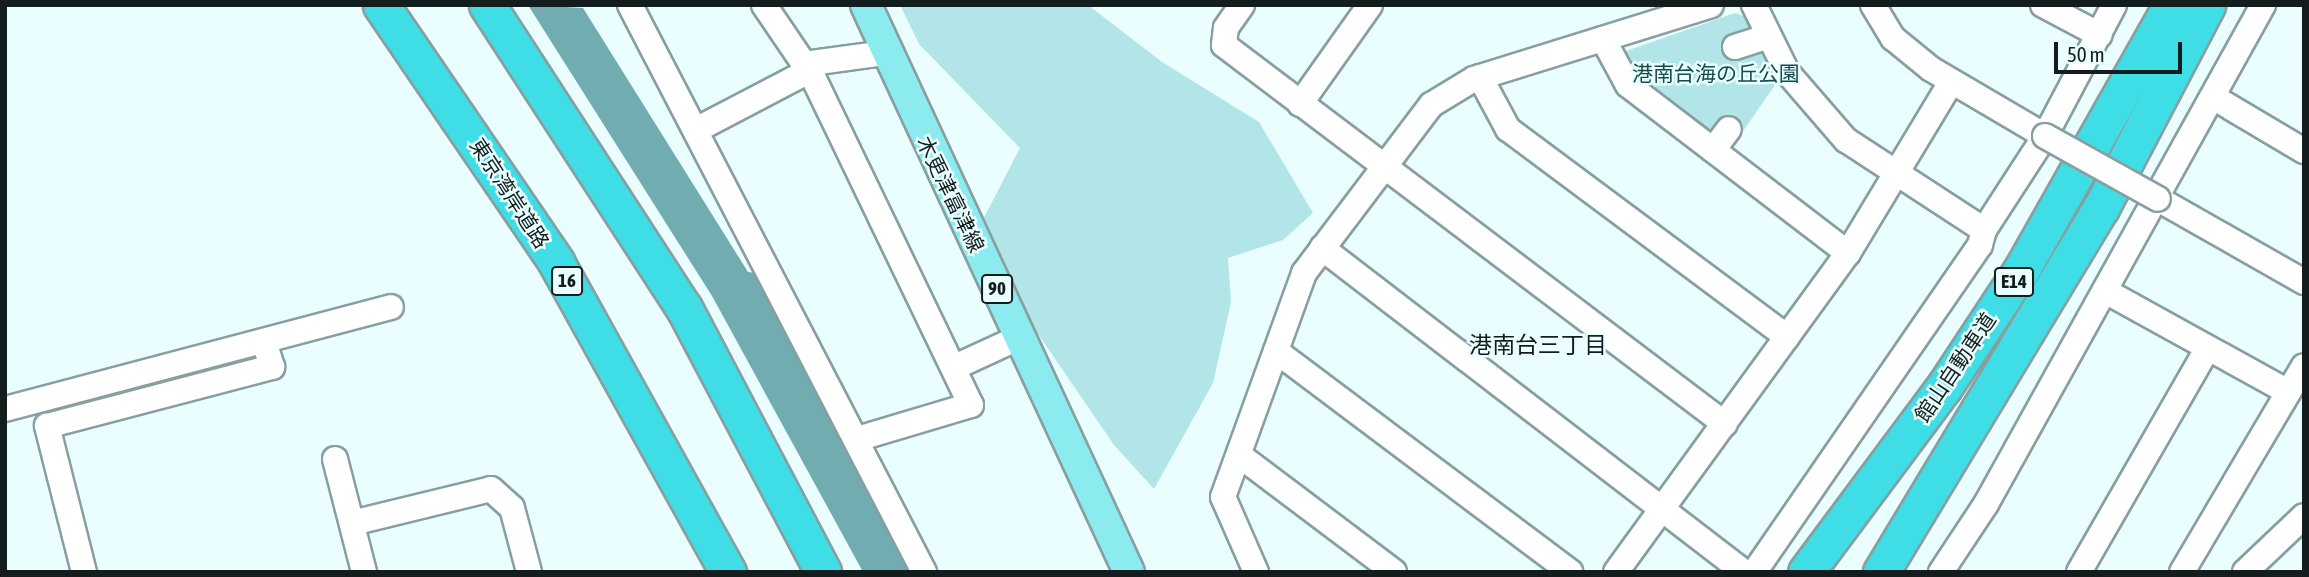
<!DOCTYPE html>
<html>
<head>
<meta charset="utf-8">
<style>
  body { margin:0 }
  #map { position:relative; width:2309px; height:577px; overflow:hidden; background:#eafeff; font-family:"Asap Condensed","Noto Sans JP",sans-serif }
  div>[style] { position:absolute }
  .green>* { inset:0; background:#b1e5e8 }
  .water>* { inset:0; background:#71acb0 }
  .roads { filter:drop-shadow(2px 0 #879fa0) drop-shadow(-2px 0 #879fa0) drop-shadow(0 2px #879fa0) drop-shadow(0 -2px #879fa0) }
  .minor>* { height:24px; margin:-12px; padding:0 12px; transform-origin:12px; border-radius:12px; background:#fff }
  .major>* { height:30px; margin:-15px; padding:0 15px; transform-origin:15px; border-radius:15px; background:#8cebef }
  .highway>* { height:35px; margin:-17.5px; padding:0 17.5px; transform-origin:17.5px; border-radius:17.5px; background:#3fdde5 }
  .bridges { filter:drop-shadow(2px 0 #879fa0) drop-shadow(-2px 0 #879fa0) drop-shadow(0 2px #879fa0) drop-shadow(0 -2px #879fa0) }
  .minor-bridge>* { height:24px; margin:-12px; padding:0 12px; transform-origin:12px; border-radius:12px; background:#fff }
  span { translate:-50% -50%; white-space:nowrap; text-align:center; line-height:1.15; -webkit-text-stroke:5px #eafeff; paint-order:stroke }
  .shield-label span { padding:2px 5px; background:#eafeff; border:2px solid; border-radius:5px; -webkit-text-stroke-width:0 }
  .shield-label { font-size:19px; color:#141d1d; font-weight:700 }
  .park-label { font-size:21px; color:#144b4d }
  .street-label { font-size:21px; color:#141d1d }
  .neighbourhood-label { font-size:23px; color:#141d1d }
  .frame { position:absolute; inset:0; border:7px solid #141d1d; pointer-events:none }
  .scale { position:absolute; left:2054px; top:42px; width:128px; height:32px; box-sizing:border-box; border:4px solid #141d1d; border-top:0; padding-left:9px; font-size:21px; line-height:24px; white-space:nowrap; color:#141d1d; -webkit-text-stroke:5px #eafeff; paint-order:stroke }
</style>
</head>
<body>
<div id="map">
  <div class="green">
    <i style="clip-path:polygon(900px 5px,1088px 5px,1162px 62px,1259px 122px,1313px 213px,1283px 240px,1228px 258px,1231px 302px,1213px 383px,1154px 489px,1114px 445px,973px 239px,1020px 148px,919px 44px)"></i>
    <i style="clip-path:polygon(1735px 13px,1746px 17px,1777px 82px,1730px 150px,1635px 70px,1623px 52px)"></i>
  </div>
  <div class="water">
    <i style="clip-path:polygon(528px 5px,583px 8px,748px 272px,764px 274px,915px 572px,863px 572px,712px 296px)"></i>
  </div>
  <div class="roads">
    <div class="minor">
      <i style="left:630px;top:5px;width:639px;rotate:62.59deg"></i>
      <i style="left:764px;top:5px;width:87px;rotate:55.8deg"></i>
      <i style="left:813px;top:77px;width:364px;rotate:64.3deg"></i>
      <i style="left:971px;top:405px;width:116px;rotate:163.4deg"></i>
      <i style="left:1242px;top:5px;width:28px;rotate:125deg"></i>
      <i style="left:1226px;top:28px;width:17px;rotate:97deg"></i>
      <i style="left:1224px;top:45px;width:628px;rotate:37.11deg"></i>
      <i style="left:1754px;top:5px;width:75px;rotate:63.8deg"></i>
      <i style="left:1787px;top:72px;width:90px;rotate:49.1deg"></i>
      <i style="left:1846px;top:140px;width:165px;rotate:33.1deg"></i>
      <i style="left:1984px;top:230px;width:16px;rotate:105deg"></i>
      <i style="left:1980px;top:245px;width:397px;rotate:124.6deg"></i>
      <i style="left:1873px;top:5px;width:39px;rotate:59deg"></i>
      <i style="left:1893px;top:38px;width:49px;rotate:39.2deg"></i>
      <i style="left:1931px;top:69px;width:132px;rotate:30.4deg"></i>
      <i style="left:2043px;top:5px;width:64px;rotate:27.8deg"></i>
      <i style="left:1603px;top:39px;width:52px;rotate:61.5deg"></i>
      <i style="left:1628px;top:85px;width:277px;rotate:37.4deg"></i>
      <i style="left:1735px;top:47px;width:33px;rotate:-18deg"></i>
      <i style="left:804px;top:64px;width:81px;rotate:-7.8deg"></i>
      <i style="left:1480px;top:77px;width:59px;rotate:61.7deg"></i>
      <i style="left:1508px;top:129px;width:348px;rotate:36.7deg"></i>
      <i style="left:2213px;top:97px;width:106px;rotate:30.7deg"></i>
      <i style="left:1300px;top:104px;width:121px;rotate:-54.7deg"></i>
      <i style="left:696px;top:130px;width:127px;rotate:-27.6deg"></i>
      <i style="left:1713px;top:150px;width:26px;rotate:-53deg"></i>
      <i style="left:2158px;top:199px;width:168px;rotate:29.6deg"></i>
      <i style="left:1984px;top:230px;width:112px;rotate:-57deg"></i>
      <i style="left:2045px;top:136px;width:148px;rotate:-62.2deg"></i>
      <i style="left:1322px;top:248px;width:532px;rotate:37.52deg"></i>
      <i style="left:2107px;top:292px;width:207px;rotate:28.9deg"></i>
      <i style="left:1276px;top:351px;width:368px;rotate:36.9deg"></i>
      <i style="left:955px;top:367px;width:72px;rotate:-24.8deg"></i>
      <i style="left:5px;top:409px;width:399px;rotate:-14.8deg"></i>
      <i style="left:1239px;top:455px;width:194px;rotate:37deg"></i>
      <i style="left:335px;top:459px;width:117px;rotate:75.6deg"></i>
      <i style="left:352px;top:523px;width:143px;rotate:-13.7deg"></i>
      <i style="left:491px;top:489px;width:28px;rotate:42deg"></i>
      <i style="left:512px;top:508px;width:66px;rotate:75.1deg"></i>
      <i style="left:84px;top:572px;width:151px;rotate:-104.2deg"></i>
      <i style="left:47px;top:426px;width:233px;rotate:-14.7deg"></i>
      <i style="left:272px;top:367px;width:27px;rotate:-107deg"></i>
      <i style="left:1256px;top:572px;width:82px;rotate:-113.7deg"></i>
      <i style="left:1223px;top:497px;width:238px;rotate:-70.1deg"></i>
      <i style="left:1304px;top:273px;width:211px;rotate:-52.9deg"></i>
      <i style="left:1431px;top:105px;width:50px;rotate:-31.2deg"></i>
      <i style="left:1474px;top:79px;width:248px;rotate:-17.3deg"></i>
      <i style="left:1616px;top:572px;width:394px;rotate:-54deg"></i>
      <i style="left:1848px;top:253px;width:200px;rotate:-58.9deg"></i>
      <i style="left:1941px;top:572px;width:82px;rotate:-56.5deg"></i>
      <i style="left:1986px;top:504px;width:571px;rotate:-60.96deg"></i>
      <i style="left:2079px;top:572px;width:258px;rotate:-60.1deg"></i>
      <i style="left:2182px;top:572px;width:239px;rotate:-59.4deg"></i>
      <i style="left:2245px;top:572px;width:81px;rotate:-43.5deg"></i>
    </div>
    <div class="major">
      <i style="left:866px;top:5px;width:625px;rotate:65.12deg"></i>
    </div>
    <div class="highway">
      <i style="left:381px;top:5px;width:311px;rotate:55.7deg"></i>
      <i style="left:556px;top:262px;width:355px;rotate:61deg"></i>
      <i style="left:487px;top:5px;width:361px;rotate:57deg"></i>
      <i style="left:684px;top:308px;width:298px;rotate:62.2deg"></i>
      <i style="left:1806px;top:572px;width:231px;rotate:-53.3deg"></i>
      <i style="left:1944px;top:387px;width:144px;rotate:-56.6deg"></i>
      <i style="left:2023px;top:267px;width:301px;rotate:-60.5deg"></i>
      <i style="left:1881px;top:572px;width:425px;rotate:-58.9deg"></i>
      <i style="left:2101px;top:208px;width:229px;rotate:-62.4deg"></i>
    </div>
  </div>
  <div class="bridges">
    <div class="minor-bridge">
      <i style="left:2045px;top:136px;width:129px;rotate:29.1deg"></i>
    </div>
  </div>
  <div class="shield-label">
    <span style="left:567px;top:281px">16</span>
    <span style="left:2014px;top:282px">E14</span>
    <span style="left:997px;top:289px">90</span>
  </div>
  <div class="park-label">
    <span style="left:1716px;top:73px">港南台海の丘公園</span>
  </div>
  <div class="street-label">
    <span style="left:510px;top:193px;rotate:57deg">東京湾岸道路</span>
    <span style="left:951px;top:194px;rotate:64deg">木更津富津線</span>
    <span style="left:1955px;top:367px;rotate:-56deg">館山自動車道</span>
  </div>
  <div class="neighbourhood-label">
    <span style="left:1538px;top:345px">港南台三丁目</span>
  </div>
  <div class="frame"></div>
  <div class="scale">50 m</div>
</div>
</body>
</html>
